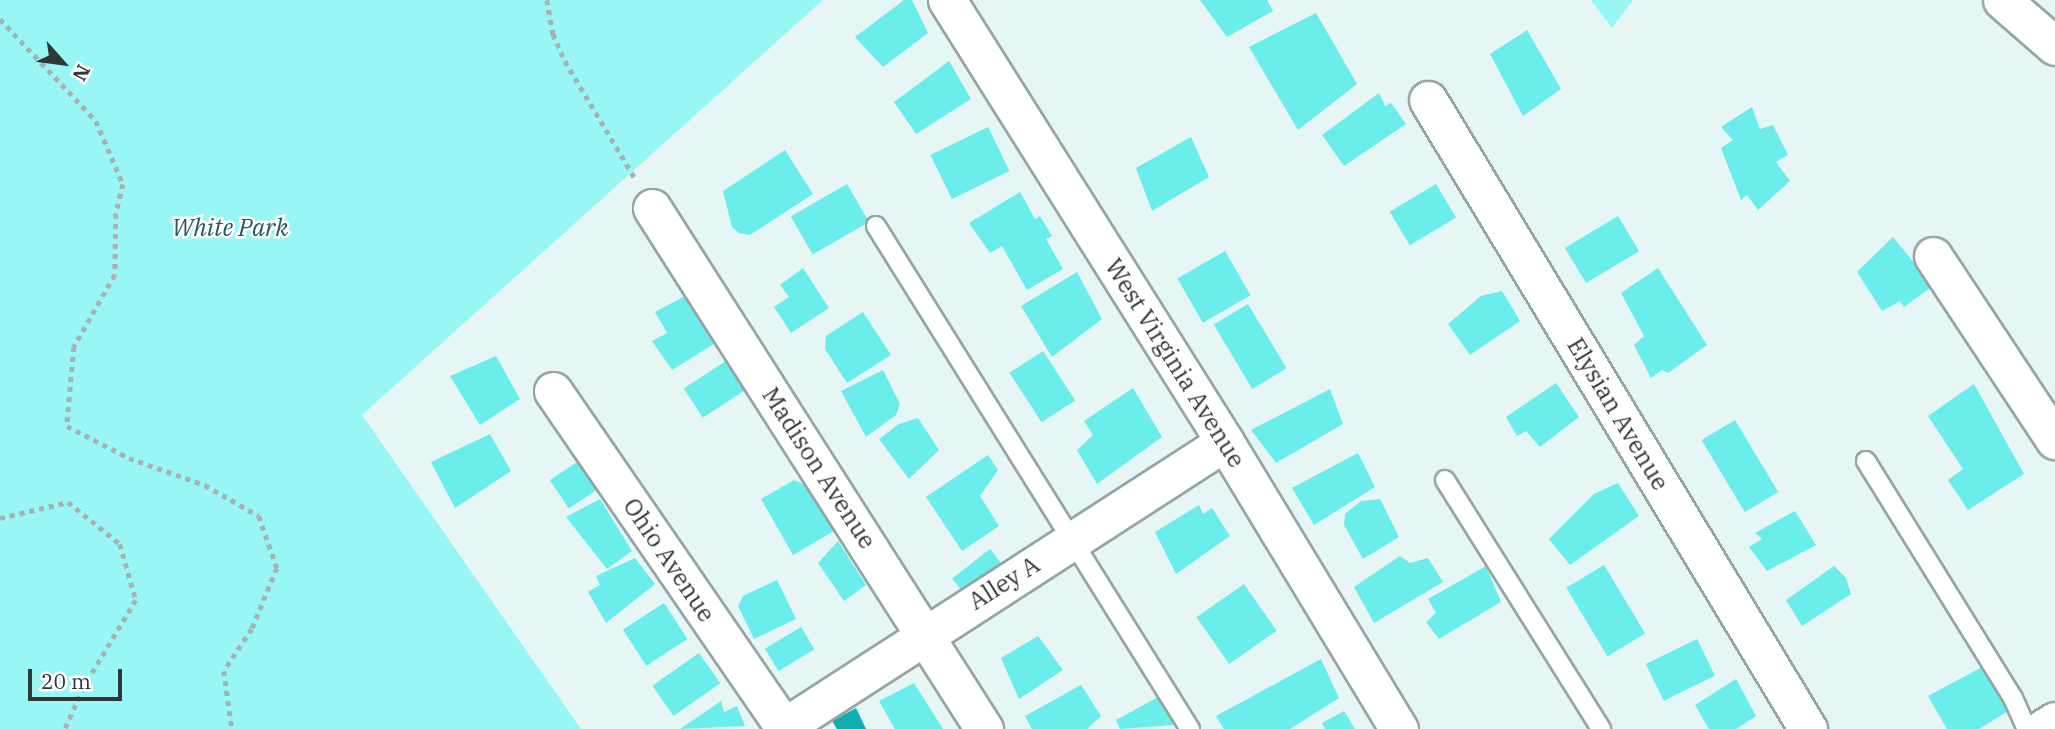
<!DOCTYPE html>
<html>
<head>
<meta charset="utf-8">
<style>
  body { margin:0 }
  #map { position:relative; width:2055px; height:729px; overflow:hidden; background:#e5f6f5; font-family:"IBM Plex Serif",serif }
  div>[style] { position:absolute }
  .green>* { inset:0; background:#98f7f5 }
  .water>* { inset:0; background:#10aeae }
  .building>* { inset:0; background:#6bedec; transform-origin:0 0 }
  .path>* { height:4.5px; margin-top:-2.25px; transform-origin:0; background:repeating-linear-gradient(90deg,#a6b3b2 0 5px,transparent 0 10px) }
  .roads { filter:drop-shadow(2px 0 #95a4a4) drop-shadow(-2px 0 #95a4a4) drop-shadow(0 2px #95a4a4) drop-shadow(0 -2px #95a4a4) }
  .lane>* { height:18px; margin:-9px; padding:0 9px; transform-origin:9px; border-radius:9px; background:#fff }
  .street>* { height:37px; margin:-18.5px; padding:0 18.5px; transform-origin:18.5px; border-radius:18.5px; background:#fff }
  span { translate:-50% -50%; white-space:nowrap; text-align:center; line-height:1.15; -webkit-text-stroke:5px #fff; paint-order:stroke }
  .park-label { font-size:24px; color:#225959; font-style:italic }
  .street-label { font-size:24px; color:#313737 }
  .north { position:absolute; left:28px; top:28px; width:70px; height:70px; -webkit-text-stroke:5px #fff; paint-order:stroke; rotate:118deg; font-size:19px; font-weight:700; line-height:28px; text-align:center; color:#313737 }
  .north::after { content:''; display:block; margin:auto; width:24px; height:32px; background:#313737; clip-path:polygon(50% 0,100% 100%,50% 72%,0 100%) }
  .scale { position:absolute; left:28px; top:669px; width:94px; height:32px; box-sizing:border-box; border:4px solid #313737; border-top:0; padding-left:9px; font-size:21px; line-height:24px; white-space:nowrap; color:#313737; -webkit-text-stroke:5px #fff; paint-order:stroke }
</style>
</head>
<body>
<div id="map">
  <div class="green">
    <i style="clip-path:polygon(0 0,823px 0,362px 415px,581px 729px,0 729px)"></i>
    <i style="clip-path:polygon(1591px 0,1633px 0,1612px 28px)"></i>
  </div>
  <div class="water">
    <i style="clip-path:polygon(856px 708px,866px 729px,837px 729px,832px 721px)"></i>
  </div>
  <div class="building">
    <i style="clip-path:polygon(904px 0,912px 0,928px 33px,883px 67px,855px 37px)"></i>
    <i style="clip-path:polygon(1200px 0,1267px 0,1273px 11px,1227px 37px)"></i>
    <i style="clip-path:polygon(1316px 13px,1357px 84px,1298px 130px,1249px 47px)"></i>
    <i style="clip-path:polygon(1527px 30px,1561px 89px,1523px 116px,1490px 54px)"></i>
    <i style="clip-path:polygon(949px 61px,971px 99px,916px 134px,894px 102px)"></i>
    <i style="clip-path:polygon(1379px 93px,1385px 106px,1391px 103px,1406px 124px,1344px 166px,1322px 135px)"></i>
    <i style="clip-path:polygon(1752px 107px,1760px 129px,1773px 125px,1788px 155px,1776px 162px,1790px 181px,1758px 210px,1747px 195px,1741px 200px,1721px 148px,1733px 140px,1721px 127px)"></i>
    <i style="left:988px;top:127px;width:49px;height:64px;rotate:64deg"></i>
    <i style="clip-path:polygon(1191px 137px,1209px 177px,1152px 211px,1136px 168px)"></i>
    <i style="clip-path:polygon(785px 150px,813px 194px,750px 235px,739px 233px,732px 227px,723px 191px)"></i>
    <i style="left:847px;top:184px;width:44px;height:65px;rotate:60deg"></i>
    <i style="left:1436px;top:184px;width:39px;height:54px;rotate:59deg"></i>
    <i style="clip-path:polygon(1020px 192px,1035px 219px,1040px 216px,1052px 236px,1046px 239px,1063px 269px,1027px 290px,1002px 246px,990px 253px,969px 223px)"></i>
    <i style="left:1618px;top:216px;width:41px;height:62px;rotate:59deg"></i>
    <i style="clip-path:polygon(1893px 237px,1933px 286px,1904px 307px,1900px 301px,1882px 311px,1857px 272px)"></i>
    <i style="left:1225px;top:251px;width:51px;height:55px;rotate:60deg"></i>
    <i style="clip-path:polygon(803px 268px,829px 308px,791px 333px,774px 307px,789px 297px,780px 285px)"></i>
    <i style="clip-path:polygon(1658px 268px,1707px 345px,1668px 373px,1662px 370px,1651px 378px,1634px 345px,1644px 336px,1621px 293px)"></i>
    <i style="clip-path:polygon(1077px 272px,1102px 319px,1052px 357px,1021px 306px)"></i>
    <i style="clip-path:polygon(1502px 291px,1520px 321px,1470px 355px,1448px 324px,1481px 296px)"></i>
    <i style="clip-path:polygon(685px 296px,714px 344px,672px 370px,652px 341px,667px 333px,655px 312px)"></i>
    <i style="left:1248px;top:304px;width:75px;height:40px;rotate:59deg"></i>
    <i style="clip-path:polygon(863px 312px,891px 355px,847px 383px,825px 349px,826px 336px)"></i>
    <i style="left:1043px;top:351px;width:59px;height:40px;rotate:57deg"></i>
    <i style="clip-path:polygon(496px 356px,520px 399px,480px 425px,450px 376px)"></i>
    <i style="left:729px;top:359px;width:35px;height:54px;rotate:57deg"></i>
    <i style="clip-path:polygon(883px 370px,900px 404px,896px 415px,866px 437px,841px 391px)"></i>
    <i style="clip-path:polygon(1556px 383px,1579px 417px,1540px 447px,1526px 431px,1517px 436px,1506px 417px)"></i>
    <i style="clip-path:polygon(1974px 384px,2024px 474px,1968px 510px,1948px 480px,1963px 469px,1928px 416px)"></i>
    <i style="clip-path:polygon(1133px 388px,1162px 437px,1097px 484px,1077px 450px,1093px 435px,1084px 421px)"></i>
    <i style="clip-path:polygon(1330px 389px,1343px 424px,1276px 463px,1251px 430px)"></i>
    <i style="clip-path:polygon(918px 418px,939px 450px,909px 479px,879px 439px,899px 424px)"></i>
    <i style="left:1735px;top:420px;width:84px;height:39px;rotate:59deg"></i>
    <i style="clip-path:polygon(490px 434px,511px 471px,455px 508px,431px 462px)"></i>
    <i style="clip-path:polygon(1358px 453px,1375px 487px,1314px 525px,1292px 488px)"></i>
    <i style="clip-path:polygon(988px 455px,998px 470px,980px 496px,999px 526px,962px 551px,926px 497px)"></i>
    <i style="left:583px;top:458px;width:34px;height:40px;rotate:56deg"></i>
    <i style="clip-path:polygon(794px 480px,816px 490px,832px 516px,834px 531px,793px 555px,761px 499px)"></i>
    <i style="clip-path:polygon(1618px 483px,1639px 516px,1570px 565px,1549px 539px,1594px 494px)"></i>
    <i style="clip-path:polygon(600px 499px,632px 551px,607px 569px,566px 517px)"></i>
    <i style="clip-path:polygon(1380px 499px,1399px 537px,1363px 559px,1344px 525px,1345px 514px,1361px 501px)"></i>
    <i style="clip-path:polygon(1199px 505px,1203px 514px,1212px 508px,1230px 536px,1176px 574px,1155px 532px)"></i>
    <i style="clip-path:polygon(1795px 511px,1816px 545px,1767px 571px,1749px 547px,1762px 539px,1755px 533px)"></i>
    <i style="clip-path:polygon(838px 541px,866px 585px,844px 601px,818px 563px)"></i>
    <i style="left:990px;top:549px;width:34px;height:48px;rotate:52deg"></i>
    <i style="clip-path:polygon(1400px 556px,1410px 563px,1428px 558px,1443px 582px,1374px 623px,1354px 587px)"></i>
    <i style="clip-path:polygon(635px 558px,655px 584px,606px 623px,588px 592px,600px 585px,596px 576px)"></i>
    <i style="left:1604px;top:565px;width:80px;height:44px;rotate:59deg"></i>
    <i style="clip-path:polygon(1486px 566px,1501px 602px,1439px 639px,1426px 622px,1436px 613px,1428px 599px)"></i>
    <i style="clip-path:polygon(1834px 566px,1846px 578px,1851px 594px,1802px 626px,1786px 600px)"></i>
    <i style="clip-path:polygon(777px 580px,796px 619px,754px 639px,738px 606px,743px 596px)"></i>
    <i style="left:1244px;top:584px;width:57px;height:58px;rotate:55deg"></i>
    <i style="left:664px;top:603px;width:43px;height:49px;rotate:57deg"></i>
    <i style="left:801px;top:627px;width:26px;height:42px;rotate:59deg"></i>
    <i style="clip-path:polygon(1038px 636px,1063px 670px,1019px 699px,1001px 658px)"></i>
    <i style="left:1697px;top:639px;width:41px;height:57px;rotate:64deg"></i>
    <i style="left:699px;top:653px;width:37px;height:57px;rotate:55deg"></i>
    <i style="clip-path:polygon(1321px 659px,1339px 698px,1290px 729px,1224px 729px,1216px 716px)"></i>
    <i style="clip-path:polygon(1984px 666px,2010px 710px,1979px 729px,1947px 729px,1928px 696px)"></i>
    <i style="clip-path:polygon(1736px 679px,1756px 716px,1736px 729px,1709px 729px,1695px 705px)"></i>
    <i style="clip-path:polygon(914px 683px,943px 729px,895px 729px,879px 701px)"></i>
    <i style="clip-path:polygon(1081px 685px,1101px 716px,1087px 729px,1032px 729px,1025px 716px)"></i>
    <i style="clip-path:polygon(1160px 696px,1175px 725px,1120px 729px,1116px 720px)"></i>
    <i style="clip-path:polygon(721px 701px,724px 712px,737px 706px,745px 726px,680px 729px)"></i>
    <i style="clip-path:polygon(1344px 711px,1355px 729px,1325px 729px,1322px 723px)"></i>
  </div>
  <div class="path">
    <i style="left:547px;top:0;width:35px;rotate:80deg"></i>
    <i style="left:553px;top:34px;width:30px;rotate:66deg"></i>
    <i style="left:565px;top:61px;width:139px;rotate:59.2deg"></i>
    <i style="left:0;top:19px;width:140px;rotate:46.7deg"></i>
    <i style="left:96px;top:121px;width:69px;rotate:66.8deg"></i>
    <i style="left:123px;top:184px;width:31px;rotate:103deg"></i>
    <i style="left:116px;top:214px;width:61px;rotate:90.9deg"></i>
    <i style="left:115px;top:275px;width:83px;rotate:119.7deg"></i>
    <i style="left:74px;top:347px;width:79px;rotate:95.1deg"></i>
    <i style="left:67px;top:426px;width:70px;rotate:27.3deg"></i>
    <i style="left:129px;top:458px;width:81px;rotate:19.6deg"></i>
    <i style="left:205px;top:485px;width:62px;rotate:29.9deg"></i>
    <i style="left:259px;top:516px;width:55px;rotate:70.9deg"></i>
    <i style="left:277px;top:568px;width:66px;rotate:112.3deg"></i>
    <i style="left:252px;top:629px;width:50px;rotate:123.7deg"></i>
    <i style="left:224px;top:671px;width:59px;rotate:82.1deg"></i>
    <i style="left:0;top:518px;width:70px;rotate:-13.2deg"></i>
    <i style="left:68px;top:502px;width:67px;rotate:38.9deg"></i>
    <i style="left:120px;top:544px;width:58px;rotate:74.1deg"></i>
    <i style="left:136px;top:600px;width:101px;rotate:120.9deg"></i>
    <i style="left:84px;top:687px;width:46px;rotate:114.3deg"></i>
  </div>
  <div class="roads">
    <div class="lane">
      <i style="left:876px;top:226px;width:593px;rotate:58.03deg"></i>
      <i style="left:1866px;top:461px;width:279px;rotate:58.2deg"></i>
      <i style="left:2013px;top:698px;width:34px;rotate:66deg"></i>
      <i style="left:1445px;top:480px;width:294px;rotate:57.9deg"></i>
    </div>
    <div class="street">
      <i style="left:947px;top:0;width:522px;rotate:57.83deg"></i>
      <i style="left:1225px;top:442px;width:336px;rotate:58.8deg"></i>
      <i style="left:2002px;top:0;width:70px;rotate:41deg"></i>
      <i style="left:1428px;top:100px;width:735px;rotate:58.86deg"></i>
      <i style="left:652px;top:208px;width:618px;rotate:57.49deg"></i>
      <i style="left:1933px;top:256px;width:221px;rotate:56.5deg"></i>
      <i style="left:553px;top:391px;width:410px;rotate:55.5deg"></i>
      <i style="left:784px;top:727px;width:525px;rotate:-32.87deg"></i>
      <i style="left:2042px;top:729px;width:15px;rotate:-32deg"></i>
    </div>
  </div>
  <div class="park-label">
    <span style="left:230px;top:228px">White Park</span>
  </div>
  <div class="street-label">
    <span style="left:1175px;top:363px;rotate:58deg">West Virginia Avenue</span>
    <span style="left:1618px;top:414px;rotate:59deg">Elysian Avenue</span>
    <span style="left:819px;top:468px;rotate:57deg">Madison Avenue</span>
    <span style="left:669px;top:560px;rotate:56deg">Ohio Avenue</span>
    <span style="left:1004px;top:583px;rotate:-32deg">Alley A</span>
  </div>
  <div class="north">N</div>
  <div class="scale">20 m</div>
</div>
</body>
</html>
